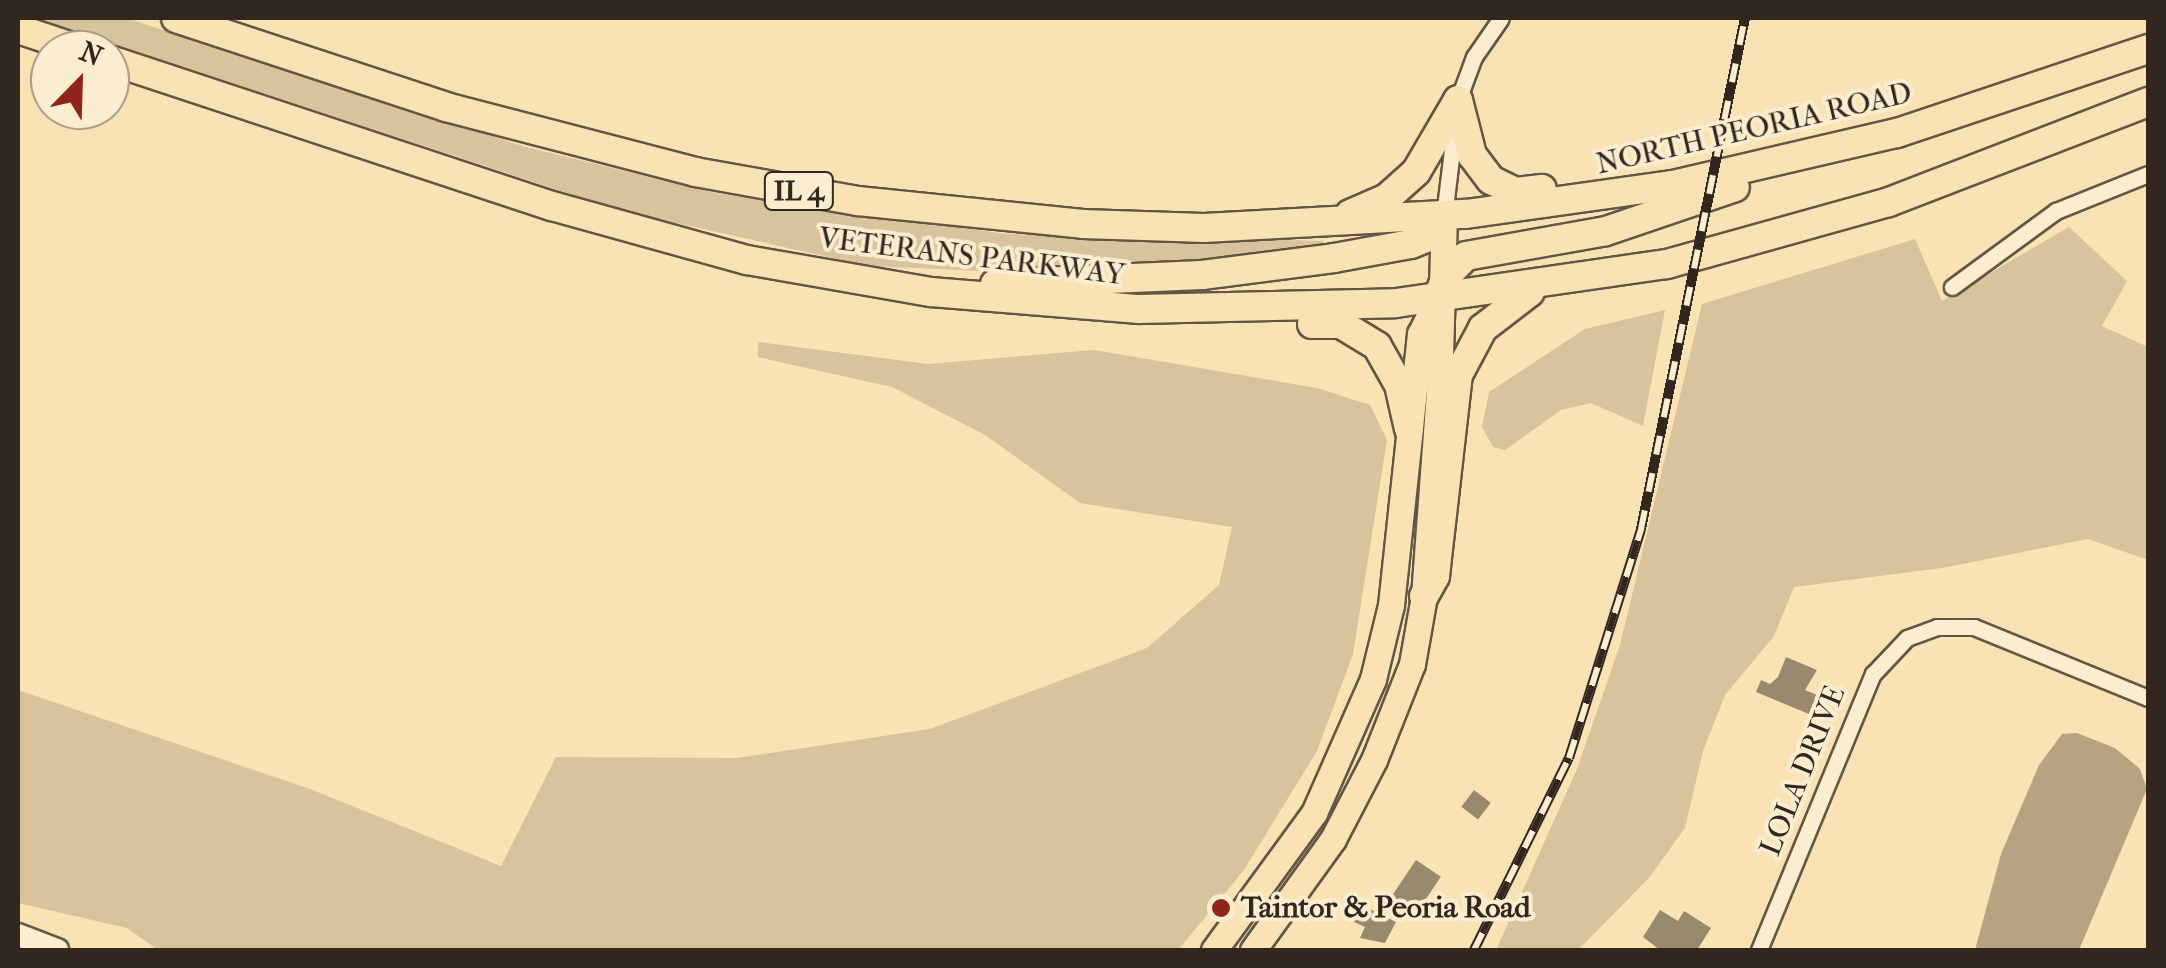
<!DOCTYPE html>
<html>
<head>
<meta charset="utf-8">
<style>
  body { margin:0 }
  #map { position:relative; width:2166px; height:968px; overflow:hidden; background:#f9e3b5; font-family:"IM FELL French Canon",serif }
  div>[style] { position:absolute }
  .green>* { inset:0; background:#d7c39c }
  .water>* { inset:0; background:#b5a382 }
  .building>* { inset:0; background:#99896d; transform-origin:0 0 }
  .roads { filter:drop-shadow(2px 0 #635644) drop-shadow(-2px 0 #635644) drop-shadow(0 2px #635644) drop-shadow(0 -2px #635644) }
  .minor>* { height:15px; margin:-7.5px; padding:0 7.5px; transform-origin:7.5px; border-radius:7.5px; background:#fbedcf }
  .secondary>* { height:22px; margin:-11px; padding:0 11px; transform-origin:11px; border-radius:11px; background:#fbedcf }
  .primary>* { height:25px; margin:-12.5px; padding:0 12.5px; transform-origin:12.5px; border-radius:12.5px; background:#f9e3b5 }
  .trunk>* { height:28px; margin:-14px; padding:0 14px; transform-origin:14px; border-radius:14px; background:#f9e3b5 }
  .rail>* { height:10px; margin-top:-5px; transform-origin:0; background:repeating-linear-gradient(90deg,#fbedcf 0 19px,#31271f 0 38px); box-sizing:border-box; border-block:2px solid #31271f }
  .dots>* { width:28px; height:28px; translate:-50% -50%; box-sizing:border-box; border:5px solid #fbedcf; border-radius:50% }
  span { translate:-50% -50%; white-space:nowrap; text-align:center; line-height:1.15; -webkit-text-stroke:8px #fbedcf; paint-order:stroke }
  .shield-label span { padding:2px 8px; background:#fbedcf; border:2px solid; border-radius:8px; -webkit-text-stroke-width:0 }
  .shield-label { font-size:28px; color:#31271f; font-weight:700 }
  .street-label { font-size:30px; color:#31271f }
  .poi-label { font-size:30px; color:#31271f; font-weight:700 }
  .left { translate:0 -50%; text-align:left }
  .frame { position:absolute; inset:0; border:20px solid #31271f; pointer-events:none }
  .north { position:absolute; left:30px; top:30px; width:100px; height:100px; box-sizing:border-box; background:#fbedcf; border:2px solid #aa9e89; border-radius:50%; rotate:23deg; font-size:28px; font-weight:700; line-height:40px; text-align:center; color:#31271f }
  .north::after { content:''; display:block; margin:auto; width:35px; height:45px; background:#8f2418; clip-path:polygon(50% 0,100% 100%,50% 72%,0 100%) }
</style>
</head>
<body>
<div id="map">
  <div class="green">
    <i style="clip-path:polygon(36px 18px,126px 18px,526px 147px,715px 193px,1006px 234px,1323px 241px,1323px 249px,1166px 266px,1004px 272px,869px 266px,622px 211px)"></i>
    <i style="clip-path:polygon(2069px 227px,2127px 281px,2102px 326px,2148px 347px,2148px 560px,2088px 539px,1942px 568px,1794px 587px,1774px 636px,1725px 695px,1703px 751px,1685px 828px,1648px 879px,1578px 950px,1496px 950px,1577px 769px,1620px 645px,1702px 304px,1915px 239px,1942px 301px)"></i>
    <i style="clip-path:polygon(1665px 310px,1643px 426px,1591px 403px,1561px 410px,1505px 450px,1493px 447px,1482px 427px,1489px 392px,1585px 329px)"></i>
    <i style="clip-path:polygon(758px 342px,928px 364px,1094px 350px,1317px 388px,1370px 405px,1387px 440px,1353px 654px,1317px 751px,1244px 870px,1178px 950px,158px 950px,127px 928px,18px 903px,18px 690px,310px 789px,501px 866px,556px 757px,737px 758px,930px 729px,1147px 648px,1219px 585px,1232px 527px,1080px 503px,985px 435px,892px 387px,758px 357px)"></i>
  </div>
  <div class="water">
    <i style="clip-path:polygon(2077px 733px,2115px 748px,2140px 769px,2147px 789px,2079px 950px,1975px 950px,2001px 854px,2039px 765px,2062px 734px)"></i>
  </div>
  <div class="building">
    <i style="clip-path:polygon(1786px 657px,1817px 670px,1805px 690px,1817px 695px,1809px 714px,1756px 692px,1761px 680px,1770px 684px,1778px 677px)"></i>
    <i style="left:1474px;top:790px;width:21px;height:21px;rotate:37deg"></i>
    <i style="left:1416px;top:860px;width:30px;height:47px;rotate:34deg"></i>
    <i style="clip-path:polygon(1362px 905px,1396px 922px,1385px 943px,1360px 938px,1365px 927px,1354px 922px)"></i>
    <i style="clip-path:polygon(1660px 910px,1678px 921px,1684px 911px,1711px 928px,1697px 950px,1660px 950px,1643px 937px)"></i>
  </div>
  <div class="roads">
    <div class="minor">
      <i style="left:1444px;top:216px;width:117px;rotate:-83.1deg"></i>
      <i style="left:1458px;top:100px;width:46px;rotate:-69.6deg"></i>
      <i style="left:1474px;top:57px;width:47px;rotate:-55.3deg"></i>
      <i style="left:1952px;top:287px;width:129px;rotate:-36.2deg"></i>
      <i style="left:2056px;top:211px;width:99px;rotate:-21.9deg"></i>
      <i style="left:1759px;top:950px;width:299px;rotate:-67.6deg"></i>
      <i style="left:1873px;top:674px;width:50px;rotate:-46.6deg"></i>
      <i style="left:1907px;top:638px;width:32px;rotate:-20deg"></i>
      <i style="left:1937px;top:627px;width:37px"></i>
      <i style="left:1974px;top:627px;width:188px;rotate:22.2deg"></i>
    </div>
    <div class="secondary">
      <i style="left:18px;top:935px;width:42px;rotate:21deg"></i>
    </div>
    <div class="primary">
      <i style="left:1214px;top:950px;width:170px;rotate:-53.9deg"></i>
      <i style="left:1314px;top:813px;width:146px;rotate:-66.2deg"></i>
      <i style="left:1373px;top:679px;width:76px;rotate:-76.3deg"></i>
      <i style="left:1391px;top:605px;width:273px;rotate:-83.9deg"></i>
      <i style="left:1420px;top:334px;width:40px;rotate:-63.4deg"></i>
      <i style="left:1253px;top:950px;width:137px;rotate:-54.2deg"></i>
      <i style="left:1333px;top:839px;width:89px;rotate:-62.6deg"></i>
      <i style="left:1374px;top:760px;width:103px;rotate:-68.4deg"></i>
      <i style="left:1412px;top:664px;width:69px;rotate:-80deg"></i>
      <i style="left:1424px;top:596px;width:204px;rotate:-85.8deg"></i>
      <i style="left:1439px;top:393px;width:177px;rotate:-88.4deg"></i>
    </div>
    <div class="trunk">
      <i style="left:176px;top:18px;width:284px;rotate:18.2deg"></i>
      <i style="left:446px;top:107px;width:257px;rotate:14.6deg"></i>
      <i style="left:695px;top:172px;width:166px;rotate:10.1deg"></i>
      <i style="left:858px;top:201px;width:226px;rotate:5.8deg"></i>
      <i style="left:1083px;top:224px;width:121px;rotate:1.9deg"></i>
      <i style="left:1204px;top:228px;width:262px;rotate:-3.1deg"></i>
      <i style="left:1466px;top:214px;width:209px;rotate:-8deg"></i>
      <i style="left:1673px;top:185px;width:230px;rotate:-13.1deg"></i>
      <i style="left:1897px;top:133px;width:265px;rotate:-18.5deg"></i>
      <i style="left:18px;top:29px;width:66px;rotate:18.4deg"></i>
      <i style="left:110px;top:60px;width:465px;rotate:18.3deg"></i>
      <i style="left:552px;top:206px;width:202px;rotate:15.5deg"></i>
      <i style="left:747px;top:260px;width:187px;rotate:9.9deg"></i>
      <i style="left:931px;top:292px;width:209px;rotate:4.7deg"></i>
      <i style="left:1139px;top:309px;width:257px;rotate:-1.3deg"></i>
      <i style="left:1396px;top:303px;width:274px;rotate:-8.2deg"></i>
      <i style="left:1667px;top:264px;width:230px;rotate:-15.6deg"></i>
      <i style="left:1889px;top:202px;width:278px;rotate:-21.1deg"></i>
      <i style="left:1458px;top:100px;width:57px;rotate:75.7deg"></i>
      <i style="left:1472px;top:155px;width:31px;rotate:53deg"></i>
      <i style="left:1491px;top:180px;width:28px;rotate:26deg"></i>
      <i style="left:1516px;top:192px;width:26px;rotate:-7deg"></i>
      <i style="left:1350px;top:214px;width:40px;rotate:-23.4deg"></i>
      <i style="left:1387px;top:198px;width:39px;rotate:-42deg"></i>
      <i style="left:1416px;top:172px;width:83px;rotate:-59.7deg"></i>
      <i style="left:995px;top:284px;width:207px;rotate:-2.5deg"></i>
      <i style="left:1202px;top:275px;width:133px;rotate:-7.3deg"></i>
      <i style="left:1334px;top:258px;width:78px;rotate:-10.3deg"></i>
      <i style="left:1411px;top:244px;width:18px;rotate:-22deg"></i>
      <i style="left:1428px;top:237px;width:26px;rotate:-53deg"></i>
      <i style="left:1438px;top:298px;width:23px;rotate:-70deg"></i>
      <i style="left:1446px;top:276px;width:28px;rotate:-45deg"></i>
      <i style="left:1466px;top:256px;width:142px;rotate:-10.1deg"></i>
      <i style="left:1606px;top:231px;width:136px;rotate:-18.8deg"></i>
      <i style="left:1312px;top:324px;width:29px"></i>
      <i style="left:1341px;top:324px;width:42px;rotate:31.4deg"></i>
      <i style="left:1377px;top:346px;width:45px;rotate:60.6deg"></i>
      <i style="left:1399px;top:385px;width:45px;rotate:77.2deg"></i>
      <i style="left:1424px;top:596px;width:23px;rotate:-61deg"></i>
      <i style="left:1435px;top:576px;width:202px;rotate:-83.5deg"></i>
      <i style="left:1458px;top:375px;width:53px;rotate:-62deg"></i>
      <i style="left:1483px;top:328px;width:59px;rotate:-37.5deg"></i>
    </div>
  </div>
  <div class="rail">
    <i style="left:1474px;top:950px;width:214px;rotate:-63.7deg"></i>
    <i style="left:1569px;top:758px;width:240px;rotate:-72.5deg"></i>
    <i style="left:1641px;top:529px;width:521px;rotate:-78.5deg"></i>
  </div>
  <div class="dots">
    <i style="left:1221px;top:908px;background:#8f2418"></i>
  </div>
  <div class="shield-label">
    <span style="left:799px;top:191px">IL 4</span>
  </div>
  <div class="street-label">
    <span style="left:1754px;top:129px;rotate:-13deg">NORTH PEORIA ROAD</span>
    <span style="left:972px;top:257px;rotate:7deg">VETERANS PARKWAY</span>
    <span style="left:1803px;top:771px;rotate:-68deg">LOLA DRIVE</span>
  </div>
  <div class="poi-label">
    <span class="left" style="left:1241px;top:908px">Taintor &amp; Peoria Road</span>
  </div>
  <div class="frame"></div>
  <div class="north">N</div>
</div>
</body>
</html>
